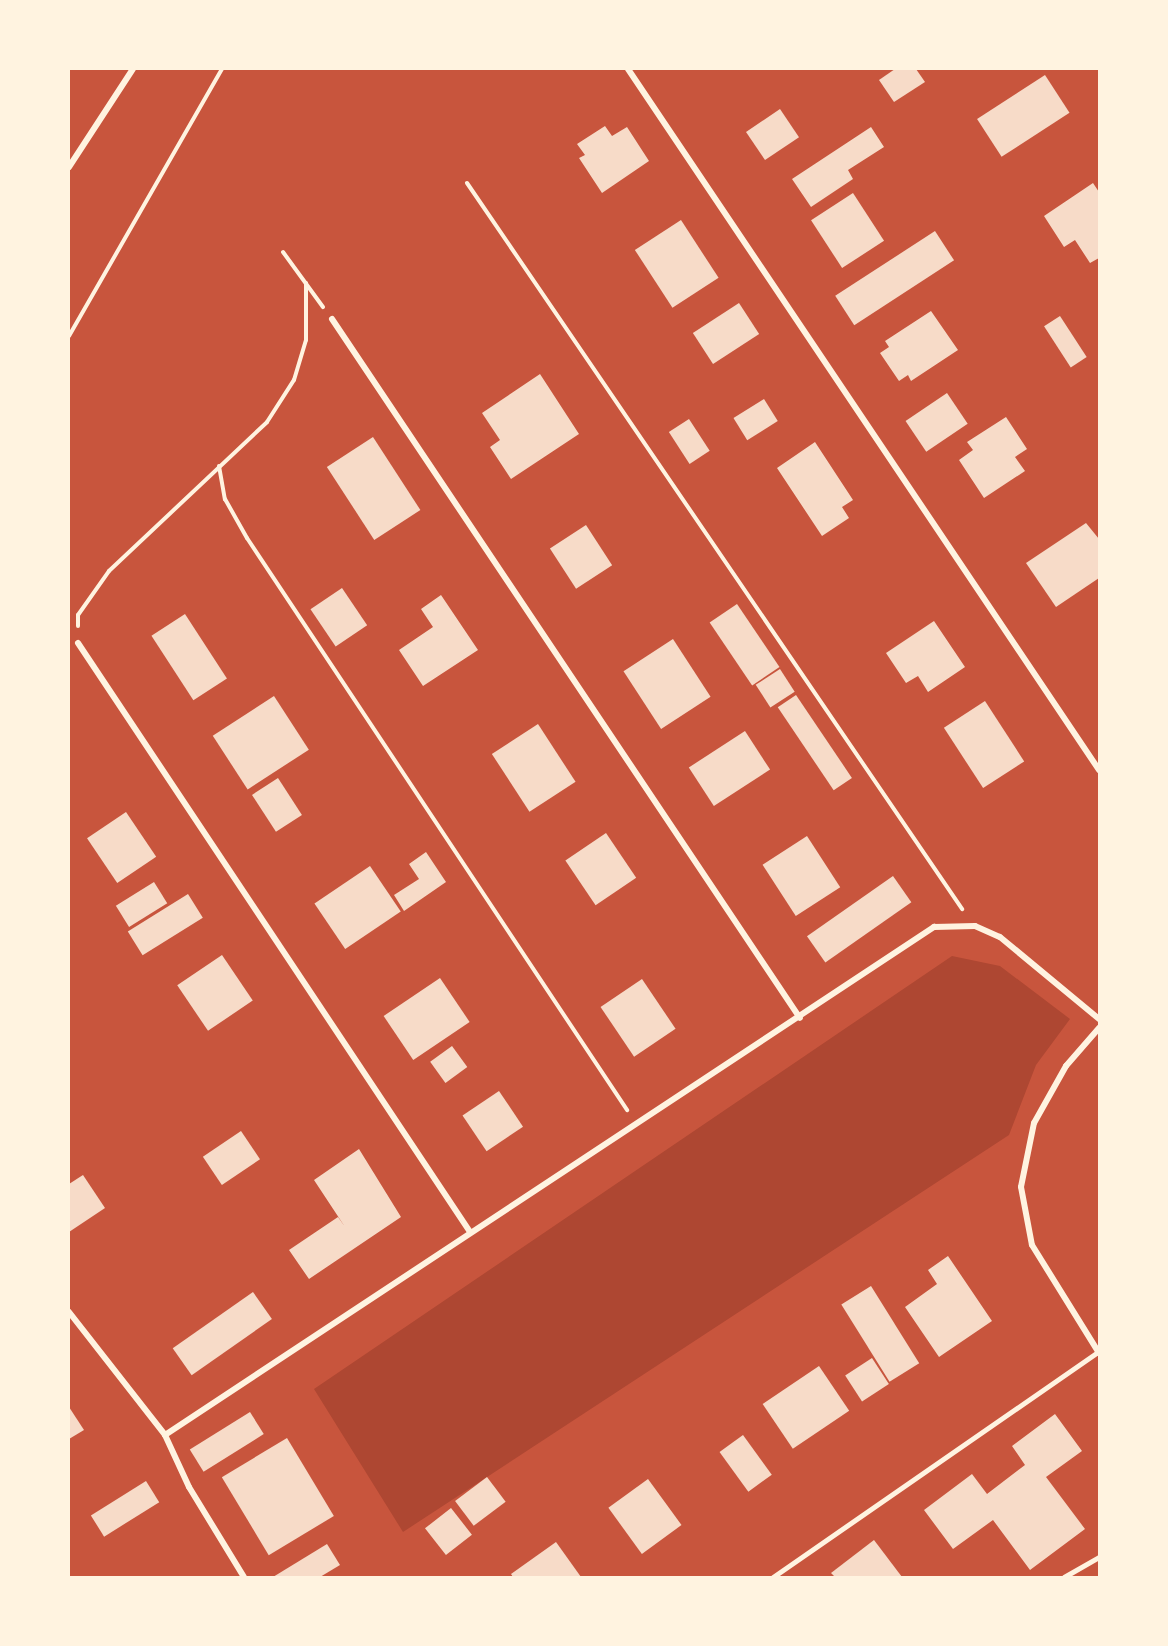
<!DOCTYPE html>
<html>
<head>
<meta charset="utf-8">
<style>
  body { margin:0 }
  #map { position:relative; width:1168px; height:1646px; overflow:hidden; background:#c8553d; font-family:Overpass,sans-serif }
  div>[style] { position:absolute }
  .green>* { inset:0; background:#ae4732 }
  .building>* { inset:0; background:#f7dbc8; transform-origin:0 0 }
  .path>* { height:4px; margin:-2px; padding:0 2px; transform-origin:2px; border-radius:2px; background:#fff3e0 }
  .service>* { height:4.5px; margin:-2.25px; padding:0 2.25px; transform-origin:2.25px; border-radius:2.25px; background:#fff3e0 }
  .minor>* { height:6px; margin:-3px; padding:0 3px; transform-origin:3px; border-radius:3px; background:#fff3e0 }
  span { translate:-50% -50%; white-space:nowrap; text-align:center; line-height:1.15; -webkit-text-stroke:5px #fff3e0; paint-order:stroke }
  .frame { position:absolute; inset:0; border:70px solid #fff3e0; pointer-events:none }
</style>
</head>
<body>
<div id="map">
  <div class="green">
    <i style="clip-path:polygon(952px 956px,1000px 966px,1070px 1019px,1036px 1065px,1009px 1135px,403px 1532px,314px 1389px)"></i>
  </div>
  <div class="building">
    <i style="clip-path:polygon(895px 69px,916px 69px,925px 82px,894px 102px,879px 80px)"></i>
    <i style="left:1045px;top:75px;width:45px;height:81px;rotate:57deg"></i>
    <i style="left:780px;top:109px;width:34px;height:41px;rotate:56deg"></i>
    <i style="clip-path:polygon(605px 126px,612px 136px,627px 127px,649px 161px,602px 193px,579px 158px,585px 155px,577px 144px)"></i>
    <i style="clip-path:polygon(871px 127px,884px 147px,848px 170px,853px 179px,811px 207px,792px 179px)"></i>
    <i style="clip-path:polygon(1093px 183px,1099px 192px,1099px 258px,1090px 263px,1075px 240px,1064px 247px,1044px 216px)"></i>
    <i style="left:853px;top:193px;width:57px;height:50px;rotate:57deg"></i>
    <i style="left:681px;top:220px;width:69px;height:55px;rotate:57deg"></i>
    <i style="left:935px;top:231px;width:35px;height:119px;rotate:57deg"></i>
    <i style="left:739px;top:303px;width:37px;height:55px;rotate:57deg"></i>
    <i style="clip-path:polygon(931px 311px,958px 350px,911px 381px,908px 375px,899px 381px,880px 353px,889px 347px,885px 341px)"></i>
    <i style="left:1060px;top:316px;width:49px;height:19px;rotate:57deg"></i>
    <i style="clip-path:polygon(540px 374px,579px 434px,511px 479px,490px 447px,500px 440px,482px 413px)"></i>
    <i style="left:947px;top:393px;width:37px;height:50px;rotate:56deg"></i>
    <i style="left:764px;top:399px;width:26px;height:36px;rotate:58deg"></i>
    <i style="clip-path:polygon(1006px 417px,1027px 449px,1015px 457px,1025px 471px,984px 498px,959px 460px,973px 450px,967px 442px)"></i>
    <i style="left:689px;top:419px;width:38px;height:24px;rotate:57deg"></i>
    <i style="left:373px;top:437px;width:87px;height:55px;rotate:57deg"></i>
    <i style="clip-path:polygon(815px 442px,853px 500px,842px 507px,849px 518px,822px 536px,777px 468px)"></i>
    <i style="clip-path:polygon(1086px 523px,1099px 539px,1099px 578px,1056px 607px,1026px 563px)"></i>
    <i style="left:586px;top:525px;width:48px;height:43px;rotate:57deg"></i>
    <i style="left:342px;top:588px;width:45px;height:38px;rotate:56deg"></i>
    <i style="clip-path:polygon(441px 595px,478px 650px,423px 686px,399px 650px,433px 627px,421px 609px)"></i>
    <i style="left:737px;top:604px;width:76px;height:33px;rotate:56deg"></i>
    <i style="left:185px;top:614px;width:77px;height:40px;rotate:57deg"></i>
    <i style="clip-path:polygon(934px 621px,965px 667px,928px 692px,918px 676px,906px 683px,886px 653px)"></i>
    <i style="left:673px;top:639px;width:69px;height:59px;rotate:57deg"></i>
    <i style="left:780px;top:669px;width:27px;height:29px;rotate:57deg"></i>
    <i style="left:796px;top:695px;width:100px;height:22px;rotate:56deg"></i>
    <i style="left:274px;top:696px;width:64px;height:73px;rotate:57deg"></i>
    <i style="left:985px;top:701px;width:72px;height:49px;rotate:57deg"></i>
    <i style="left:538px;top:724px;width:69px;height:55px;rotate:57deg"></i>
    <i style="left:745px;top:731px;width:46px;height:67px;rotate:57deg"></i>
    <i style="left:278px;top:778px;width:44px;height:31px;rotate:57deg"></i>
    <i style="left:126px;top:812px;width:54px;height:47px;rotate:56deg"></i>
    <i style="left:606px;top:833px;width:54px;height:49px;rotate:56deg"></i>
    <i style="left:807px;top:836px;width:61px;height:53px;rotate:57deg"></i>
    <i style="clip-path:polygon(426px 852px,446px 882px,404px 911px,394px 895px,419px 879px,409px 864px)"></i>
    <i style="left:370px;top:866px;width:55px;height:67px;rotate:56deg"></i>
    <i style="left:893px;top:876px;width:32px;height:105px;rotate:55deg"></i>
    <i style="left:154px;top:882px;width:25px;height:45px;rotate:58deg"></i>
    <i style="left:188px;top:894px;width:28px;height:71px;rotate:58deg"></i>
    <i style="left:222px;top:955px;width:55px;height:54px;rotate:56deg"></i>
    <i style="left:440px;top:978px;width:53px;height:68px;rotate:56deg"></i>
    <i style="left:642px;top:979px;width:60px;height:50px;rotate:56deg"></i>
    <i style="left:452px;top:1046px;width:26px;height:27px;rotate:54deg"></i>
    <i style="left:499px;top:1091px;width:43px;height:44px;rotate:56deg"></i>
    <i style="left:241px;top:1131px;width:34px;height:46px;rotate:56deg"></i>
    <i style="clip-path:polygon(359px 1149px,401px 1217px,309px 1279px,289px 1250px,338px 1217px,345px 1227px,314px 1180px)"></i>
    <i style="clip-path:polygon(83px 1175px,105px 1208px,69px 1232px,69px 1184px)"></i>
    <i style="clip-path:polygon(948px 1256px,992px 1321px,939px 1357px,905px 1307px,937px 1284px,928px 1270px)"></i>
    <i style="left:871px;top:1286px;width:91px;height:35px;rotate:58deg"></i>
    <i style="left:253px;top:1292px;width:33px;height:98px;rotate:55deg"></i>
    <i style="left:872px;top:1358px;width:31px;height:32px;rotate:57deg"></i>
    <i style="left:819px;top:1366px;width:54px;height:68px;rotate:56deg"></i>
    <i style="clip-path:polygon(69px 1407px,84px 1430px,69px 1439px)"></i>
    <i style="left:250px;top:1412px;width:26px;height:71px;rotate:58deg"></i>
    <i style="clip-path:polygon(1055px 1414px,1082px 1451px,1046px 1477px,1085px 1529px,1030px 1570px,993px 1520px,953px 1549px,924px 1510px,972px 1474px,987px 1494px,1025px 1465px,1012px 1446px)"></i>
    <i style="left:743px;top:1435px;width:49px;height:29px;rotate:54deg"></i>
    <i style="left:287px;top:1438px;width:91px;height:76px;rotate:59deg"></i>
    <i style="left:487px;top:1477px;width:31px;height:40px;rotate:53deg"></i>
    <i style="left:648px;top:1479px;width:57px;height:49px;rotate:54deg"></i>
    <i style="left:146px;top:1481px;width:25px;height:65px;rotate:58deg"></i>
    <i style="left:451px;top:1508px;width:34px;height:33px;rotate:52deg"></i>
    <i style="clip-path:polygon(874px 1540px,902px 1577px,835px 1577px,831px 1573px)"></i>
    <i style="clip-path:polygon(556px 1542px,581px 1577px,513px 1577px,511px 1574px)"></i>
    <i style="clip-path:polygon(327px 1544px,340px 1565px,320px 1577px,273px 1577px)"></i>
  </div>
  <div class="path">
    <i style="left:467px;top:183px;width:879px;rotate:55.71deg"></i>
    <i style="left:283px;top:252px;width:68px;rotate:54deg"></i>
    <i style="left:69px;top:336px;width:308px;rotate:-60.2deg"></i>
    <i style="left:219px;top:466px;width:34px;rotate:80deg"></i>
    <i style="left:225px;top:499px;width:45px;rotate:60.6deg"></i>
    <i style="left:247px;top:538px;width:687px;rotate:56.4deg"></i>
    <i style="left:78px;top:626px;width:11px;rotate:-90deg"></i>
    <i style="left:78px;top:615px;width:54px;rotate:-54.8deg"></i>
    <i style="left:109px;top:571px;width:217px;rotate:-43.3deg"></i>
    <i style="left:267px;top:422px;width:50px;rotate:-57.3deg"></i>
    <i style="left:294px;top:380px;width:42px;rotate:-73.3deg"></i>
    <i style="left:306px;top:340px;width:57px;rotate:-90deg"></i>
  </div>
  <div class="service">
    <i style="left:773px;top:1577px;width:395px;rotate:-34.7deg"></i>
    <i style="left:1064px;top:1577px;width:40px;rotate:-29.7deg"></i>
  </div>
  <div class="minor">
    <i style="left:628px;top:69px;width:845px;rotate:56.1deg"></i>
    <i style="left:69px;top:167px;width:117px;rotate:-56.9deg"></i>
    <i style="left:332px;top:319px;width:841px;rotate:56.2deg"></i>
    <i style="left:78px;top:643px;width:708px;rotate:56.35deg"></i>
    <i style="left:1099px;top:1028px;width:50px;rotate:131deg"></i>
    <i style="left:1066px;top:1066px;width:65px;rotate:119.3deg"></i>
    <i style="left:1034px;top:1123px;width:65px;rotate:101.5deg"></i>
    <i style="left:1021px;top:1187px;width:59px;rotate:79.3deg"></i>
    <i style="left:1032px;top:1245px;width:127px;rotate:58.2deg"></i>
    <i style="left:69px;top:1312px;width:156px;rotate:52deg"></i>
    <i style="left:165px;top:1435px;width:57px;rotate:65.2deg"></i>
    <i style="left:189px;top:1487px;width:105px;rotate:58.6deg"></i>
    <i style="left:165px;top:1435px;width:922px;rotate:-33.45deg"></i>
    <i style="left:934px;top:927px;width:41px;rotate:-1.4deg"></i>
    <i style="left:975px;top:926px;width:27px;rotate:24deg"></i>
    <i style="left:1000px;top:937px;width:129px;rotate:39.6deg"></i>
  </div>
  <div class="frame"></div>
</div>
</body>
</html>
